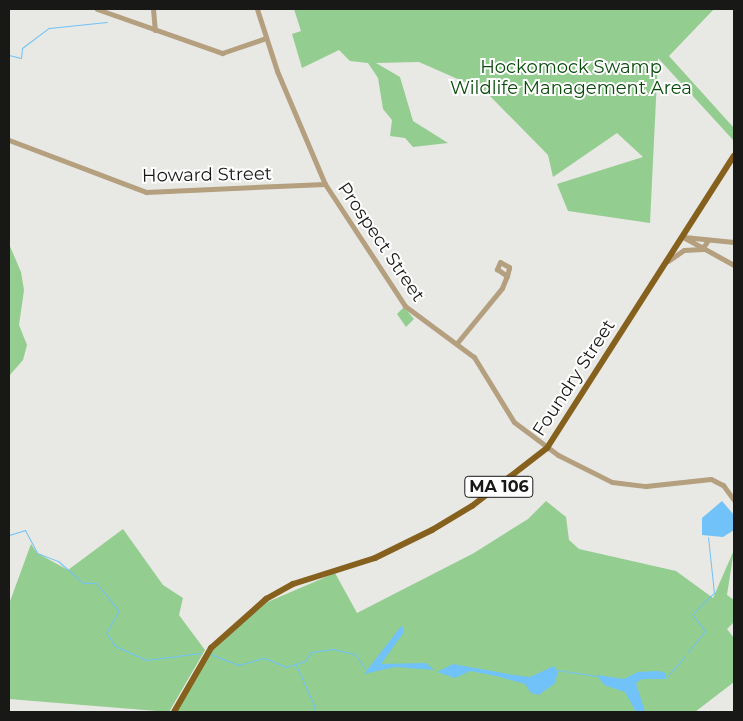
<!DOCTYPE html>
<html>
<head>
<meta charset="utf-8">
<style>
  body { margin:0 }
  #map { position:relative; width:743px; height:721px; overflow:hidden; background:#e8e8e4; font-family:Montserrat,sans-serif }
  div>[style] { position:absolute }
  .green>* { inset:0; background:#94cd90 }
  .water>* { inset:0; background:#70c2f8 }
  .stream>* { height:1px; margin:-0.5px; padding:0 0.5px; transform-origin:0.5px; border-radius:0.5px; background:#70c2f8 }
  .minor>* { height:5px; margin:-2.5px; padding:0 2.5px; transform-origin:2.5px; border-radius:2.5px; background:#b49f7f }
  .major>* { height:6px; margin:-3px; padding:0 3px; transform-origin:3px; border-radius:3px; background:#86611e }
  span { translate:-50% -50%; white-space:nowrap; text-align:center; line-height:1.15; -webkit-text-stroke:4px #fff; paint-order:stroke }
  .shield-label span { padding:1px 4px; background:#fff; border:1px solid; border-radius:4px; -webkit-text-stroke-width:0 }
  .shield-label { font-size:16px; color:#181817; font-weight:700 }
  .park-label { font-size:18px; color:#094b0a }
  .street-label { font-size:18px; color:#181817 }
  .frame { position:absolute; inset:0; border:10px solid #181817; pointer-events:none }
</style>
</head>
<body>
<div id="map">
  <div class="green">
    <i style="clip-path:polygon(294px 9px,714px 9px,669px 56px,734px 128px,734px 141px,658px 58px,650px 223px,568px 211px,557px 184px,643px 157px,617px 133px,553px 177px,548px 155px,485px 91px,419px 62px,376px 63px,400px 77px,413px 121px,448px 143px,413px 147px,405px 138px,390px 136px,392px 120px,383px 109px,378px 78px,368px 63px,350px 61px,339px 50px,302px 68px,292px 34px,301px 31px)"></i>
    <i style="clip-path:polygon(9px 244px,21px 272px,24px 290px,19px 325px,27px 345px,23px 360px,9px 376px)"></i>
    <i style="clip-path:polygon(404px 307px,414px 319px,406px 327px,397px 314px)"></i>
    <i style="clip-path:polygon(546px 501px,566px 517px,569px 540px,579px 549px,676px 571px,713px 598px,734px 550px,727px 595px,734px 600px,734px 622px,727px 629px,734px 638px,734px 682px,695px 712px,176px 712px,211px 652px,263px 604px,335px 573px,357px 613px,474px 553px,528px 519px)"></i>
    <i style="clip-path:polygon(123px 529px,163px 585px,183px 598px,179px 615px,205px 650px,169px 712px,9px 699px,9px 604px,31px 544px,37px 553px,68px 570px)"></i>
  </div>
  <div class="water">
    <i style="clip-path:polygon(722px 501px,734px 515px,734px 530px,723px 537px,702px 535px,702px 518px)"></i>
    <i style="clip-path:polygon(402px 625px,404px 632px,381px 664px,426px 663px,434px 670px,395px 667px,364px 674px)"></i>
    <i style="clip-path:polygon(453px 664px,514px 675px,530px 677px,554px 666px,558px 672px,555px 683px,539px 695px,531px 693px,525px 684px,496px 676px,470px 671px,455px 678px,437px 672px)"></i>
    <i style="clip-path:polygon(659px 671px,666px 673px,665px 679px,642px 679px,636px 683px,645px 712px,636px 712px,625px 692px,604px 685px,597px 675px,624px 679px,638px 672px)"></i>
  </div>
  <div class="stream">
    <i style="left:9px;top:55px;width:12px;rotate:14deg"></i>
    <i style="left:21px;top:58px;width:10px;rotate:-84deg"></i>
    <i style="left:22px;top:48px;width:34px;rotate:-37deg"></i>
    <i style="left:49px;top:28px;width:58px;rotate:-5.9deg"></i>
    <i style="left:9px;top:535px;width:17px;rotate:-17deg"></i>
    <i style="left:25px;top:530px;width:26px;rotate:62deg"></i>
    <i style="left:37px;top:553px;width:22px;rotate:21deg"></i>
    <i style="left:58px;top:561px;width:33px;rotate:41deg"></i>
    <i style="left:83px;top:583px;width:13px"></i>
    <i style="left:96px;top:583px;width:35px;rotate:50deg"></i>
    <i style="left:119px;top:610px;width:26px;rotate:119deg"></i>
    <i style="left:106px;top:633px;width:16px;rotate:55deg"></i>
    <i style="left:115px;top:646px;width:34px;rotate:24deg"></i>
    <i style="left:146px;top:660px;width:55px;rotate:-7.3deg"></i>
    <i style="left:687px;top:653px;width:28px;rotate:-51deg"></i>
    <i style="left:705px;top:631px;width:21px;rotate:-127deg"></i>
    <i style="left:692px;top:614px;width:30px;rotate:-44deg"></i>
    <i style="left:714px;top:593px;width:56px;rotate:-96.1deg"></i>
    <i style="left:210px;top:654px;width:30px;rotate:21deg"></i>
    <i style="left:238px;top:665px;width:28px;rotate:-15deg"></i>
    <i style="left:265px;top:658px;width:23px;rotate:23deg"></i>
    <i style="left:286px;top:667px;width:20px;rotate:-18deg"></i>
    <i style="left:305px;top:661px;width:11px;rotate:-56deg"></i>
    <i style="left:311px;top:652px;width:22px;rotate:-8deg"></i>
    <i style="left:333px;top:649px;width:23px;rotate:13deg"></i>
    <i style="left:355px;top:654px;width:18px;rotate:56deg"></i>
    <i style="left:296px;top:665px;width:46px;rotate:65.7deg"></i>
    <i style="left:315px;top:707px;width:6px;rotate:121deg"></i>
    <i style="left:557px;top:670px;width:40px;rotate:8.5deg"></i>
    <i style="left:666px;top:678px;width:28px;rotate:-49deg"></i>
  </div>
  <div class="minor">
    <i style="left:97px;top:9px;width:133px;rotate:19.4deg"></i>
    <i style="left:222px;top:53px;width:46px;rotate:-18.8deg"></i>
    <i style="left:153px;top:9px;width:21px;rotate:85deg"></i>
    <i style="left:257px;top:9px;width:65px;rotate:72.1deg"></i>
    <i style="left:277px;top:71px;width:123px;rotate:67deg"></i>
    <i style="left:325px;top:184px;width:146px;rotate:56.7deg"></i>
    <i style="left:405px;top:306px;width:86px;rotate:36.5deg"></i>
    <i style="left:474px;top:357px;width:76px;rotate:58.4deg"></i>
    <i style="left:514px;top:422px;width:55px;rotate:36.9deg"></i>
    <i style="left:558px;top:455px;width:60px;rotate:26.6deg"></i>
    <i style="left:612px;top:482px;width:34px;rotate:7deg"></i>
    <i style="left:646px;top:486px;width:65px;rotate:-6.1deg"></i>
    <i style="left:711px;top:479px;width:13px;rotate:27deg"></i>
    <i style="left:723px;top:485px;width:19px;rotate:54deg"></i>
    <i style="left:9px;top:140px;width:147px;rotate:20.8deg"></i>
    <i style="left:146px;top:192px;width:179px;rotate:-2.6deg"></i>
    <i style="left:683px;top:237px;width:58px;rotate:28.8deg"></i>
    <i style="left:684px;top:237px;width:50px;rotate:5.7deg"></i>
    <i style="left:668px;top:261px;width:19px;rotate:-35deg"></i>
    <i style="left:684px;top:250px;width:18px;rotate:-3deg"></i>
    <i style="left:702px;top:249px;width:11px;rotate:-56deg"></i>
    <i style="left:457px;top:343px;width:71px;rotate:-50.7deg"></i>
    <i style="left:502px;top:288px;width:11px;rotate:-68deg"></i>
    <i style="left:506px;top:278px;width:2px;rotate:-63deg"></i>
    <i style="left:507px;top:276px;width:8px;rotate:-76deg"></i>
    <i style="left:509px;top:268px;width:1px;rotate:-90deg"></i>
    <i style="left:509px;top:267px;width:10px;rotate:-151deg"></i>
    <i style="left:500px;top:262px;width:8px;rotate:113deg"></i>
    <i style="left:497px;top:269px;width:12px;rotate:35deg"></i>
  </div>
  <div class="major">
    <i style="left:174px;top:712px;width:74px;rotate:-60deg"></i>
    <i style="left:211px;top:648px;width:74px;rotate:-41.7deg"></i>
    <i style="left:266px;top:599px;width:31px;rotate:-29deg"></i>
    <i style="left:293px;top:584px;width:86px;rotate:-17.6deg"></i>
    <i style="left:375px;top:558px;width:64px;rotate:-26.2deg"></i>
    <i style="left:432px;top:530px;width:47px;rotate:-31deg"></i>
    <i style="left:472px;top:506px;width:95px;rotate:-37.7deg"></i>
    <i style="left:547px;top:448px;width:347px;rotate:-57.4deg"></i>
  </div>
  <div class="shield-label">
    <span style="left:499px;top:487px">MA 106</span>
  </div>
  <div class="park-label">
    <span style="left:571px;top:78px">Hockomock Swamp<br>Wildlife Management Area</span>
  </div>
  <div class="street-label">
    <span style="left:207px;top:175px;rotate:-1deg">Howard Street</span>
    <span style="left:381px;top:242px;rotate:56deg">Prospect Street</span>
    <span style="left:574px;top:378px;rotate:-57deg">Foundry Street</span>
  </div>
  <div class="frame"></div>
</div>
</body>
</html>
